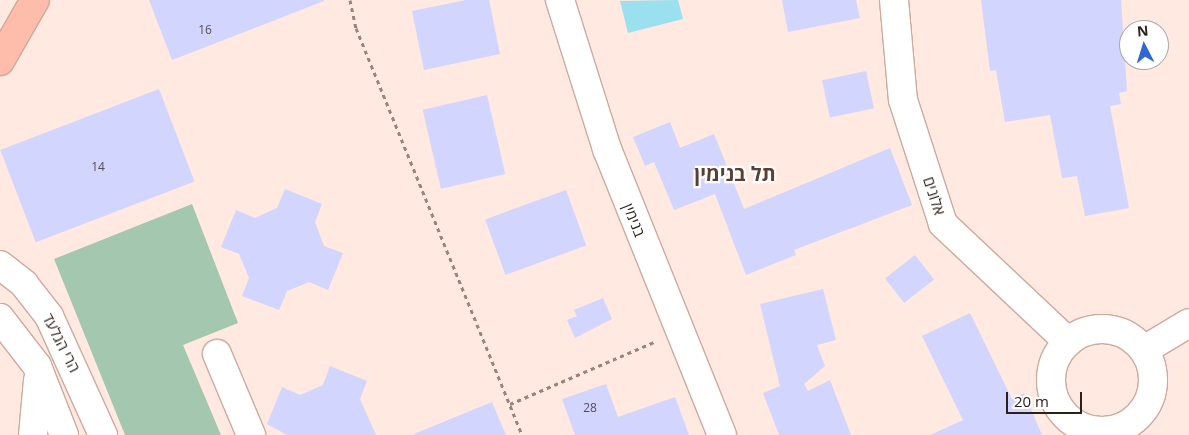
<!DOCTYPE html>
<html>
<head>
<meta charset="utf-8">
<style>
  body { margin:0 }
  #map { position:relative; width:1189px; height:435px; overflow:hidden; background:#ffe9e0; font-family:"Open Sans",Heebo,sans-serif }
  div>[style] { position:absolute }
  .green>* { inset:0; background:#a4c7b0 }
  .water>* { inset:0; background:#9be0ef }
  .building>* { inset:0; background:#d2d5fe; transform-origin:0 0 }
  .path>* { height:3px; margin-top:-1.5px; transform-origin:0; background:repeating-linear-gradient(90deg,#96847d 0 4px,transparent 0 8px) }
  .roads { filter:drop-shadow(1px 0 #cdaa9d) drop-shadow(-1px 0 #cdaa9d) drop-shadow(0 1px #cdaa9d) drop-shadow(0 -1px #cdaa9d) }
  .minor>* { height:28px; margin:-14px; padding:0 14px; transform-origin:14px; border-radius:14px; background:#fff }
  .minor>.ring { margin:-14px; padding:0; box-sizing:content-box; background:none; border:28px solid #fff; border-radius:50% }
  .major>* { height:28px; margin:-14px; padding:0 14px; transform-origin:14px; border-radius:14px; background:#febdaa }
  span { translate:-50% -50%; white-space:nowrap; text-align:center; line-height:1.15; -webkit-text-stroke:4.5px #fff; paint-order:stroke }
  .number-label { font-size:12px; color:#564d54 }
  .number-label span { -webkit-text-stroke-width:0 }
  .street-label { font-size:15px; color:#2d201b }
  .district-label { font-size:20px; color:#5b3e33; font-weight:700 }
  .north { position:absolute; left:1119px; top:20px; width:50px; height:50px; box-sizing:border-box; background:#fff; border:1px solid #aba6a4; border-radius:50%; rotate:355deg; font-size:14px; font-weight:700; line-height:20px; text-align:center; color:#2d201b }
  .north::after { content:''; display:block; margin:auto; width:18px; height:22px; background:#3166d5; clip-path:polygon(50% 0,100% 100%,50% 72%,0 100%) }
  .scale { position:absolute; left:1006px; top:392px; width:76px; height:22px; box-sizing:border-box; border:2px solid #2d201b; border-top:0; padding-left:6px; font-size:15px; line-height:18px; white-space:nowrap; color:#2d201b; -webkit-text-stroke:4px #fff; paint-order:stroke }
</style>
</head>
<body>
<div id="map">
  <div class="green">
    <i style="clip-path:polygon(192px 204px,238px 323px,183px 345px,221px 435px,125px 435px,54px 259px)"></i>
  </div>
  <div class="water">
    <i style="clip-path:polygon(678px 0,683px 19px,628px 33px,620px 1px)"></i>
  </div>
  <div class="building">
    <i style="clip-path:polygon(149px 0,324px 0,324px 1px,172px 60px)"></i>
    <i style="clip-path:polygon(466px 0,489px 0,500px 54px,424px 70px,412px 11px)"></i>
    <i style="clip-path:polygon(782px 0,856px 0,860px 18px,788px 32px)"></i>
    <i style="clip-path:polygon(981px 0,1121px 0,1127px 91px,1119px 93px,1121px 104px,1110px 106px,1129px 208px,1085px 216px,1077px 176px,1062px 178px,1050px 115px,1005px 122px,996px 70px,990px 71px)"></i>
    <i style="left:866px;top:71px;width:38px;height:45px;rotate:78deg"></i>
    <i style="left:159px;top:89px;width:99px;height:170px;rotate:69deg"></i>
    <i style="left:487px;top:95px;width:81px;height:66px;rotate:77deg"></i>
    <i style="clip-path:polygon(670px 122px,680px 148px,714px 134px,744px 209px,890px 148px,912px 205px,794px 250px,796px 255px,746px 275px,715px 194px,674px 210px,654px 162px,645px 166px,633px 137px)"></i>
    <i style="clip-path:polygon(285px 189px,322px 204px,315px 222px,324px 246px,343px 253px,328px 290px,309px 282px,287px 291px,279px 310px,242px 296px,249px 278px,239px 254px,221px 247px,236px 210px,255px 218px,277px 208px)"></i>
    <i style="left:566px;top:190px;width:59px;height:86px;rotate:70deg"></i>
    <i style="left:915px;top:255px;width:31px;height:38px;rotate:52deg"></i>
    <i style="clip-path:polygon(823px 289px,836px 340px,817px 345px,825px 366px,804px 384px,808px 391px,830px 380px,851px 435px,779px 435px,763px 393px,780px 386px,760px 304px)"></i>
    <i style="clip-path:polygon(603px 298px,612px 319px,575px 338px,567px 320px,577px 316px,574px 310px)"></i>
    <i style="clip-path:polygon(970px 313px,1012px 399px,1024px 393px,1042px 435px,930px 435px,963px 420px,922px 336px)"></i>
    <i style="clip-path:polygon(330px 366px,367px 381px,360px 399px,376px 435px,287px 435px,267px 424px,282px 387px,300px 395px,323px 385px)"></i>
    <i style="clip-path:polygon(606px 384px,618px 417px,675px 397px,689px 435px,575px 435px,562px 399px)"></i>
    <i style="clip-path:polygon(492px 402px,506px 435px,414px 435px,414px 434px)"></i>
  </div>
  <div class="path">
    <i style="left:350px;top:0;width:29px;rotate:78deg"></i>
    <i style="left:356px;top:28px;width:440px;rotate:67.8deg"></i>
    <i style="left:510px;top:404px;width:159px;rotate:-23.3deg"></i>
  </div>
  <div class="roads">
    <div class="minor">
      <i style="left:560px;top:0;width:156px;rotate:72.5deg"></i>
      <i style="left:607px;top:149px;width:308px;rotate:68.1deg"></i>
      <i style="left:894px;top:0;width:100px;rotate:84.9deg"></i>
      <i style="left:903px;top:100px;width:130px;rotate:72.1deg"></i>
      <i style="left:943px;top:224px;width:172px;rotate:43.3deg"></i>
      <i style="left:0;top:265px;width:31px;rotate:38deg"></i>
      <i style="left:24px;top:284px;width:41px;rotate:52deg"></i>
      <i style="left:49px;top:316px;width:131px;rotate:65.6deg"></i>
      <i style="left:0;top:318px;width:61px;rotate:52.4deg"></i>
      <i style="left:37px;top:366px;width:74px;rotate:68.6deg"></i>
      <i class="ring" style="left:1051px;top:329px;width:74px;height:74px"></i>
      <i style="left:1144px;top:350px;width:52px;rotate:-31deg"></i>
      <i style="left:217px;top:354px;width:88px;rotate:67.2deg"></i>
      <i style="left:33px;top:435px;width:55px;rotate:-84.8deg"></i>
    </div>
    <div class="major">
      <i style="left:0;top:61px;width:70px;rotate:-60.2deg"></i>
    </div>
  </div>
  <div class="number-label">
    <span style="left:205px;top:30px">16</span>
    <span style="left:98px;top:167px">14</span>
    <span style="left:590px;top:408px">28</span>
  </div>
  <div class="street-label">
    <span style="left:934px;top:196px;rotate:72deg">אלונים</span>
    <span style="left:634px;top:220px;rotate:68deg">בנימין</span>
    <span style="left:61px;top:343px;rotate:63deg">הרי הגלעד</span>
  </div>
  <div class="district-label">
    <span style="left:735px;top:173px">תל בנימין</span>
  </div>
  <div class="north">N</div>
  <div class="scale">20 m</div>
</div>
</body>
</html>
